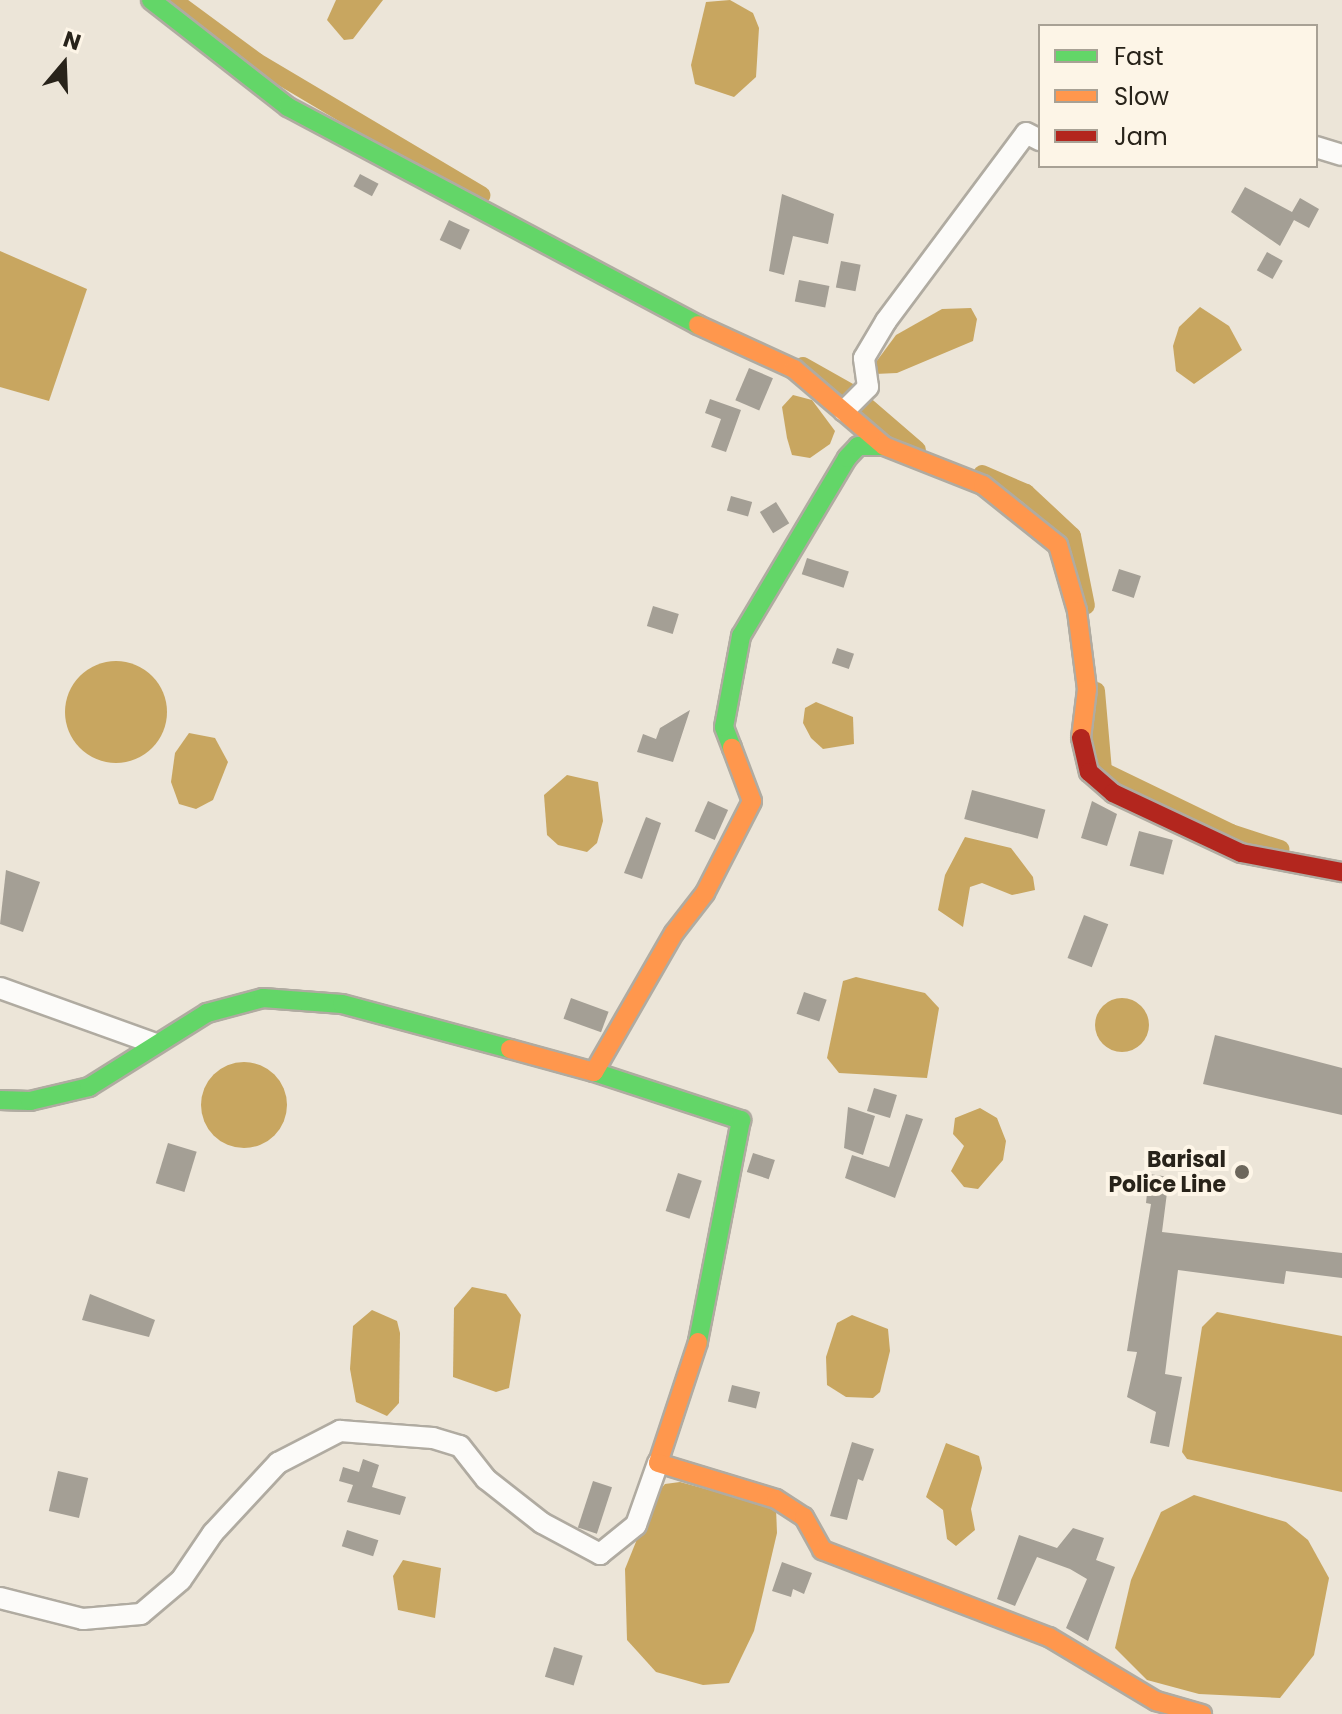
<!DOCTYPE html>
<html>
<head>
<meta charset="utf-8">
<style>
  body { margin:0 }
  #map { position:relative; width:1342px; height:1714px; overflow:hidden; background:#ece5d8; font-family:Poppins,sans-serif }
  div>[style] { position:absolute }
  .water>* { inset:0; background:#c8a660 }
  .round { border-radius:50% }
  .canal>* { height:18px; margin:-9px; padding:0 9px; transform-origin:9px; border-radius:9px; background:#c8a660 }
  .building>* { inset:0; background:#a49f95; transform-origin:0 0 }
  .roads { filter:drop-shadow(2px 0 #b0aba1) drop-shadow(-2px 0 #b0aba1) drop-shadow(0 2px #b0aba1) drop-shadow(0 -2px #b0aba1) }
  .street>* { height:20px; margin:-10px; padding:0 10px; transform-origin:10px; border-radius:10px; background:#fcfbf9 }
  .fast>* { height:18px; margin:-9px; padding:0 9px; transform-origin:9px; border-radius:9px; background:#63d668 }
  .slow>* { height:18px; margin:-9px; padding:0 9px; transform-origin:9px; border-radius:9px; background:#ff974d }
  .jam>* { height:18px; margin:-9px; padding:0 9px; transform-origin:9px; border-radius:9px; background:#b3261e }
  .dots>* { width:22px; height:22px; translate:-50% -50%; box-sizing:border-box; border:4px solid #fdf5e7; border-radius:50% }
  span { translate:-50% -50%; white-space:nowrap; text-align:center; line-height:1.15; -webkit-text-stroke:8px #fdf5e7; paint-order:stroke }
  .poi-label { font-size:22px; color:#28231a; font-weight:700 }
  .right { translate:-100% -50%; text-align:right }
  .legend { position:absolute; left:1038px; top:24px; width:280px; height:144px; box-sizing:border-box; background:#fdf5e7; border:2px solid #a8a195; margin:0; padding:10px 14px; list-style:none; font-size:24px; color:#28231a }
  .legend li { display:flex; align-items:center; gap:16px; height:40px }
  .legend b { width:40px; border:2px solid #a8a195 }
  .north { position:absolute; left:24px; top:24px; width:80px; height:80px; -webkit-text-stroke:6px #fdf5e7; paint-order:stroke; rotate:19deg; font-size:22px; font-weight:700; line-height:32px; text-align:center; color:#28231a }
  .north::after { content:''; display:block; margin:auto; width:28px; height:36px; background:#28231a; clip-path:polygon(50% 0,100% 100%,50% 72%,0 100%) }
</style>
</head>
<body>
<div id="map">
  <div class="water">
    <i style="clip-path:polygon(336px 0,383px 0,353px 39px,344px 40px,327px 20px)"></i>
    <i style="clip-path:polygon(730px 0,753px 13px,759px 28px,756px 77px,734px 97px,695px 84px,691px 65px,706px 2px)"></i>
    <i style="clip-path:polygon(0 251px,87px 289px,49px 401px,0 387px)"></i>
    <i style="clip-path:polygon(1200px 307px,1229px 326px,1242px 350px,1194px 384px,1176px 371px,1173px 346px,1179px 327px)"></i>
    <i style="clip-path:polygon(971px 308px,977px 319px,973px 341px,897px 373px,875px 374px,876px 362px,896px 335px,942px 309px)"></i>
    <i style="clip-path:polygon(793px 395px,812px 400px,835px 431px,830px 444px,810px 458px,792px 455px,787px 438px,782px 407px)"></i>
    <i class="round" style="left:65px;top:661px;width:102px;height:102px"></i>
    <i style="clip-path:polygon(816px 702px,853px 717px,854px 744px,823px 749px,811px 738px,803px 723px,805px 708px)"></i>
    <i style="clip-path:polygon(189px 733px,215px 738px,228px 762px,213px 800px,196px 809px,179px 804px,171px 782px,175px 753px)"></i>
    <i style="clip-path:polygon(567px 775px,598px 782px,603px 821px,597px 843px,587px 852px,558px 845px,547px 835px,544px 795px)"></i>
    <i style="clip-path:polygon(965px 837px,1011px 848px,1033px 877px,1035px 890px,1012px 895px,982px 883px,970px 887px,963px 927px,938px 910px,945px 875px)"></i>
    <i style="clip-path:polygon(856px 977px,925px 993px,939px 1008px,927px 1078px,839px 1073px,827px 1058px,843px 981px)"></i>
    <i class="round" style="left:1095px;top:998px;width:54px;height:54px"></i>
    <i class="round" style="left:201px;top:1062px;width:86px;height:86px"></i>
    <i style="clip-path:polygon(980px 1108px,997px 1118px,1006px 1141px,1003px 1160px,978px 1189px,964px 1187px,951px 1171px,964px 1146px,953px 1134px,955px 1118px)"></i>
    <i style="clip-path:polygon(472px 1287px,506px 1294px,521px 1315px,509px 1388px,496px 1392px,453px 1377px,454px 1308px)"></i>
    <i style="clip-path:polygon(372px 1310px,397px 1321px,400px 1333px,399px 1403px,387px 1416px,356px 1402px,350px 1369px,353px 1326px)"></i>
    <i style="clip-path:polygon(1217px 1312px,1342px 1336px,1342px 1492px,1187px 1459px,1182px 1452px,1202px 1327px)"></i>
    <i style="clip-path:polygon(852px 1315px,888px 1329px,890px 1351px,880px 1392px,873px 1398px,846px 1397px,827px 1385px,826px 1357px,837px 1323px)"></i>
    <i style="clip-path:polygon(946px 1443px,979px 1456px,982px 1468px,971px 1509px,975px 1530px,956px 1546px,947px 1539px,943px 1510px,926px 1497px)"></i>
    <i style="clip-path:polygon(680px 1482px,776px 1508px,777px 1533px,754px 1631px,729px 1683px,703px 1685px,656px 1672px,627px 1640px,625px 1569px,654px 1497px,665px 1484px)"></i>
    <i style="clip-path:polygon(1194px 1495px,1286px 1522px,1308px 1540px,1329px 1578px,1314px 1655px,1280px 1698px,1199px 1694px,1147px 1680px,1115px 1648px,1131px 1580px,1161px 1512px)"></i>
    <i style="clip-path:polygon(403px 1560px,441px 1568px,435px 1618px,398px 1610px,393px 1576px)"></i>
  </div>
  <div class="canal">
    <i style="left:173px;top:0;width:104px;rotate:36.4deg"></i>
    <i style="left:257px;top:62px;width:261px;rotate:30.7deg"></i>
    <i style="left:803px;top:366px;width:55px;rotate:29.4deg"></i>
    <i style="left:851px;top:393px;width:87px;rotate:40.8deg"></i>
    <i style="left:982px;top:474px;width:48px;rotate:23.4deg"></i>
    <i style="left:1026px;top:493px;width:63px;rotate:43.1deg"></i>
    <i style="left:1072px;top:536px;width:71px;rotate:78.7deg"></i>
    <i style="left:1096px;top:691px;width:80px;rotate:85deg"></i>
    <i style="left:1103px;top:771px;width:142px;rotate:25.8deg"></i>
    <i style="left:1231px;top:833px;width:52px;rotate:18.1deg"></i>
  </div>
  <div class="building">
    <i style="left:360px;top:174px;width:21px;height:14px;rotate:28deg"></i>
    <i style="clip-path:polygon(1245px 187px,1292px 212px,1300px 198px,1319px 209px,1309px 228px,1294px 220px,1280px 246px,1231px 212px)"></i>
    <i style="clip-path:polygon(782px 194px,834px 214px,828px 244px,793px 236px,784px 275px,769px 271px)"></i>
    <i style="left:449px;top:220px;width:23px;height:22px;rotate:25deg"></i>
    <i style="left:1267px;top:252px;width:18px;height:21px;rotate:29deg"></i>
    <i style="left:841px;top:261px;width:20px;height:27px;rotate:11deg"></i>
    <i style="left:799px;top:280px;width:31px;height:22px;rotate:11deg"></i>
    <i style="left:749px;top:368px;width:26px;height:35px;rotate:23deg"></i>
    <i style="clip-path:polygon(710px 399px,741px 410px,726px 452px,711px 447px,721px 419px,705px 413px)"></i>
    <i style="left:731px;top:496px;width:22px;height:15px;rotate:16deg"></i>
    <i style="left:776px;top:502px;width:25px;height:19px;rotate:58deg"></i>
    <i style="left:807px;top:558px;width:44px;height:17px;rotate:18deg"></i>
    <i style="left:1119px;top:569px;width:23px;height:23px;rotate:18deg"></i>
    <i style="left:653px;top:606px;width:27px;height:21px;rotate:17deg"></i>
    <i style="left:837px;top:648px;width:18px;height:16px;rotate:19deg"></i>
    <i style="clip-path:polygon(690px 710px,673px 762px,637px 752px,643px 734px,656px 739px,660px 728px)"></i>
    <i style="left:972px;top:790px;width:76px;height:30px;rotate:15deg"></i>
    <i style="left:708px;top:801px;width:22px;height:33px;rotate:24deg"></i>
    <i style="clip-path:polygon(1092px 801px,1117px 814px,1107px 846px,1081px 838px)"></i>
    <i style="clip-path:polygon(646px 817px,661px 823px,642px 879px,624px 873px)"></i>
    <i style="left:1139px;top:831px;width:35px;height:36px;rotate:15deg"></i>
    <i style="clip-path:polygon(6px 870px,40px 882px,23px 932px,0 924px)"></i>
    <i style="left:1084px;top:915px;width:26px;height:46px;rotate:21deg"></i>
    <i style="left:804px;top:992px;width:24px;height:23px;rotate:19deg"></i>
    <i style="left:571px;top:998px;width:40px;height:22px;rotate:20deg"></i>
    <i style="clip-path:polygon(1215px 1035px,1342px 1068px,1342px 1115px,1203px 1084px)"></i>
    <i style="left:874px;top:1088px;width:24px;height:24px;rotate:17deg"></i>
    <i style="clip-path:polygon(848px 1107px,875px 1116px,863px 1155px,844px 1148px)"></i>
    <i style="clip-path:polygon(906px 1114px,923px 1119px,895px 1198px,845px 1178px,852px 1155px,889px 1167px)"></i>
    <i style="left:168px;top:1143px;width:30px;height:42px;rotate:17deg"></i>
    <i style="left:753px;top:1153px;width:23px;height:20px;rotate:18deg"></i>
    <i style="left:678px;top:1173px;width:25px;height:40px;rotate:18deg"></i>
    <i style="clip-path:polygon(1149px 1174px,1169px 1177px,1162px 1232px,1342px 1253px,1342px 1278px,1286px 1271px,1284px 1284px,1178px 1270px,1165px 1374px,1182px 1377px,1169px 1447px,1150px 1443px,1156px 1412px,1127px 1397px,1137px 1352px,1127px 1351px,1151px 1204px,1146px 1203px)"></i>
    <i style="clip-path:polygon(90px 1294px,155px 1320px,149px 1337px,82px 1320px)"></i>
    <i style="left:732px;top:1385px;width:29px;height:17px;rotate:14deg"></i>
    <i style="clip-path:polygon(852px 1442px,874px 1449px,863px 1481px,858px 1479px,847px 1520px,830px 1516px)"></i>
    <i style="clip-path:polygon(363px 1459px,379px 1465px,372px 1487px,406px 1497px,400px 1515px,347px 1502px,353px 1485px,339px 1481px,343px 1467px,359px 1472px)"></i>
    <i style="left:58px;top:1471px;width:31px;height:41px;rotate:13deg"></i>
    <i style="left:593px;top:1481px;width:20px;height:49px;rotate:18deg"></i>
    <i style="clip-path:polygon(1073px 1528px,1104px 1538px,1096px 1560px,1115px 1567px,1088px 1641px,1066px 1628px,1087px 1579px,1070px 1569px,1037px 1557px,1015px 1606px,997px 1599px,1019px 1535px,1057px 1548px)"></i>
    <i style="left:347px;top:1530px;width:33px;height:17px;rotate:18deg"></i>
    <i style="clip-path:polygon(782px 1562px,812px 1573px,804px 1594px,793px 1589px,791px 1597px,772px 1591px)"></i>
    <i style="left:554px;top:1647px;width:30px;height:31px;rotate:17deg"></i>
  </div>
  <div class="roads">
    <div class="street">
      <i style="left:1316px;top:147px;width:27px;rotate:17deg"></i>
      <i style="left:844px;top:411px;width:34px;rotate:-45deg"></i>
      <i style="left:868px;top:387px;width:29px;rotate:-98deg"></i>
      <i style="left:864px;top:358px;width:43px;rotate:-59.3deg"></i>
      <i style="left:886px;top:321px;width:234px;rotate:-53.3deg"></i>
      <i style="left:1026px;top:133px;width:16px;rotate:27deg"></i>
      <i style="left:0;top:988px;width:163px;rotate:19.8deg"></i>
      <i style="left:0;top:1598px;width:86px;rotate:14.2deg"></i>
      <i style="left:83px;top:1619px;width:58px;rotate:-4.9deg"></i>
      <i style="left:141px;top:1614px;width:52px;rotate:-40.4deg"></i>
      <i style="left:181px;top:1580px;width:57px;rotate:-55.8deg"></i>
      <i style="left:213px;top:1533px;width:96px;rotate:-47.1deg"></i>
      <i style="left:278px;top:1463px;width:70px;rotate:-27.3deg"></i>
      <i style="left:340px;top:1431px;width:93px;rotate:4.3deg"></i>
      <i style="left:433px;top:1438px;width:28px;rotate:17deg"></i>
      <i style="left:460px;top:1446px;width:42px;rotate:51.8deg"></i>
      <i style="left:486px;top:1479px;width:71px;rotate:38.2deg"></i>
      <i style="left:542px;top:1523px;width:66px;rotate:28.1deg"></i>
      <i style="left:600px;top:1554px;width:46px;rotate:-38.9deg"></i>
      <i style="left:636px;top:1525px;width:66px;rotate:-70.5deg"></i>
    </div>
    <div class="fast">
      <i style="left:151px;top:0;width:174px;rotate:38deg"></i>
      <i style="left:288px;top:107px;width:464px;rotate:28deg"></i>
      <i style="left:732px;top:748px;width:22px;rotate:-111deg"></i>
      <i style="left:724px;top:727px;width:93px;rotate:-79.4deg"></i>
      <i style="left:741px;top:636px;width:207px;rotate:-59.2deg"></i>
      <i style="left:847px;top:458px;width:16px;rotate:-47deg"></i>
      <i style="left:858px;top:446px;width:26px"></i>
      <i style="left:594px;top:1072px;width:155px;rotate:18.1deg"></i>
      <i style="left:741px;top:1120px;width:226px;rotate:101deg"></i>
      <i style="left:0;top:1100px;width:30px;rotate:2deg"></i>
      <i style="left:30px;top:1101px;width:61px;rotate:-13.3deg"></i>
      <i style="left:89px;top:1087px;width:139px;rotate:-32.1deg"></i>
      <i style="left:207px;top:1013px;width:58px;rotate:-15deg"></i>
      <i style="left:263px;top:998px;width:79px;rotate:4.3deg"></i>
      <i style="left:342px;top:1004px;width:174px;rotate:15deg"></i>
    </div>
    <div class="slow">
      <i style="left:698px;top:325px;width:106px;rotate:24.6deg"></i>
      <i style="left:794px;top:369px;width:118px;rotate:40.5deg"></i>
      <i style="left:884px;top:446px;width:106px;rotate:21.5deg"></i>
      <i style="left:983px;top:485px;width:96px;rotate:38.7deg"></i>
      <i style="left:1058px;top:545px;width:69px;rotate:73.9deg"></i>
      <i style="left:1077px;top:611px;width:79px;rotate:82.7deg"></i>
      <i style="left:1087px;top:689px;width:49px;rotate:97deg"></i>
      <i style="left:510px;top:1049px;width:87px;rotate:15.3deg"></i>
      <i style="left:594px;top:1072px;width:160px;rotate:-60.1deg"></i>
      <i style="left:674px;top:933px;width:51px;rotate:-52.2deg"></i>
      <i style="left:705px;top:893px;width:103px;rotate:-62.9deg"></i>
      <i style="left:752px;top:801px;width:57px;rotate:-110.7deg"></i>
      <i style="left:698px;top:1342px;width:127px;rotate:108.3deg"></i>
      <i style="left:658px;top:1463px;width:123px;rotate:17deg"></i>
      <i style="left:776px;top:1499px;width:33px;rotate:33deg"></i>
      <i style="left:804px;top:1517px;width:38px;rotate:61deg"></i>
      <i style="left:822px;top:1550px;width:243px;rotate:21deg"></i>
      <i style="left:1049px;top:1637px;width:125px;rotate:30.9deg"></i>
      <i style="left:1156px;top:1701px;width:48px;rotate:15.8deg"></i>
    </div>
    <div class="jam">
      <i style="left:1081px;top:738px;width:35px;rotate:77deg"></i>
      <i style="left:1089px;top:772px;width:32px;rotate:41deg"></i>
      <i style="left:1113px;top:793px;width:141px;rotate:25.1deg"></i>
      <i style="left:1241px;top:853px;width:103px;rotate:10.7deg"></i>
    </div>
  </div>
  <div class="dots">
    <i style="left:1242px;top:1172px;background:#6d675c"></i>
  </div>
  <div class="poi-label">
    <span class="right" style="left:1226px;top:1172px">Barisal<br>Police Line</span>
  </div>
  <ul class="legend">
  <li><b style="height:10px;background:#63d668"></b>Fast</li>
  <li><b style="height:10px;background:#ff974d"></b>Slow</li>
  <li><b style="height:10px;background:#b3261e"></b>Jam</li>
  </ul>
  <div class="north">N</div>
</div>
</body>
</html>
